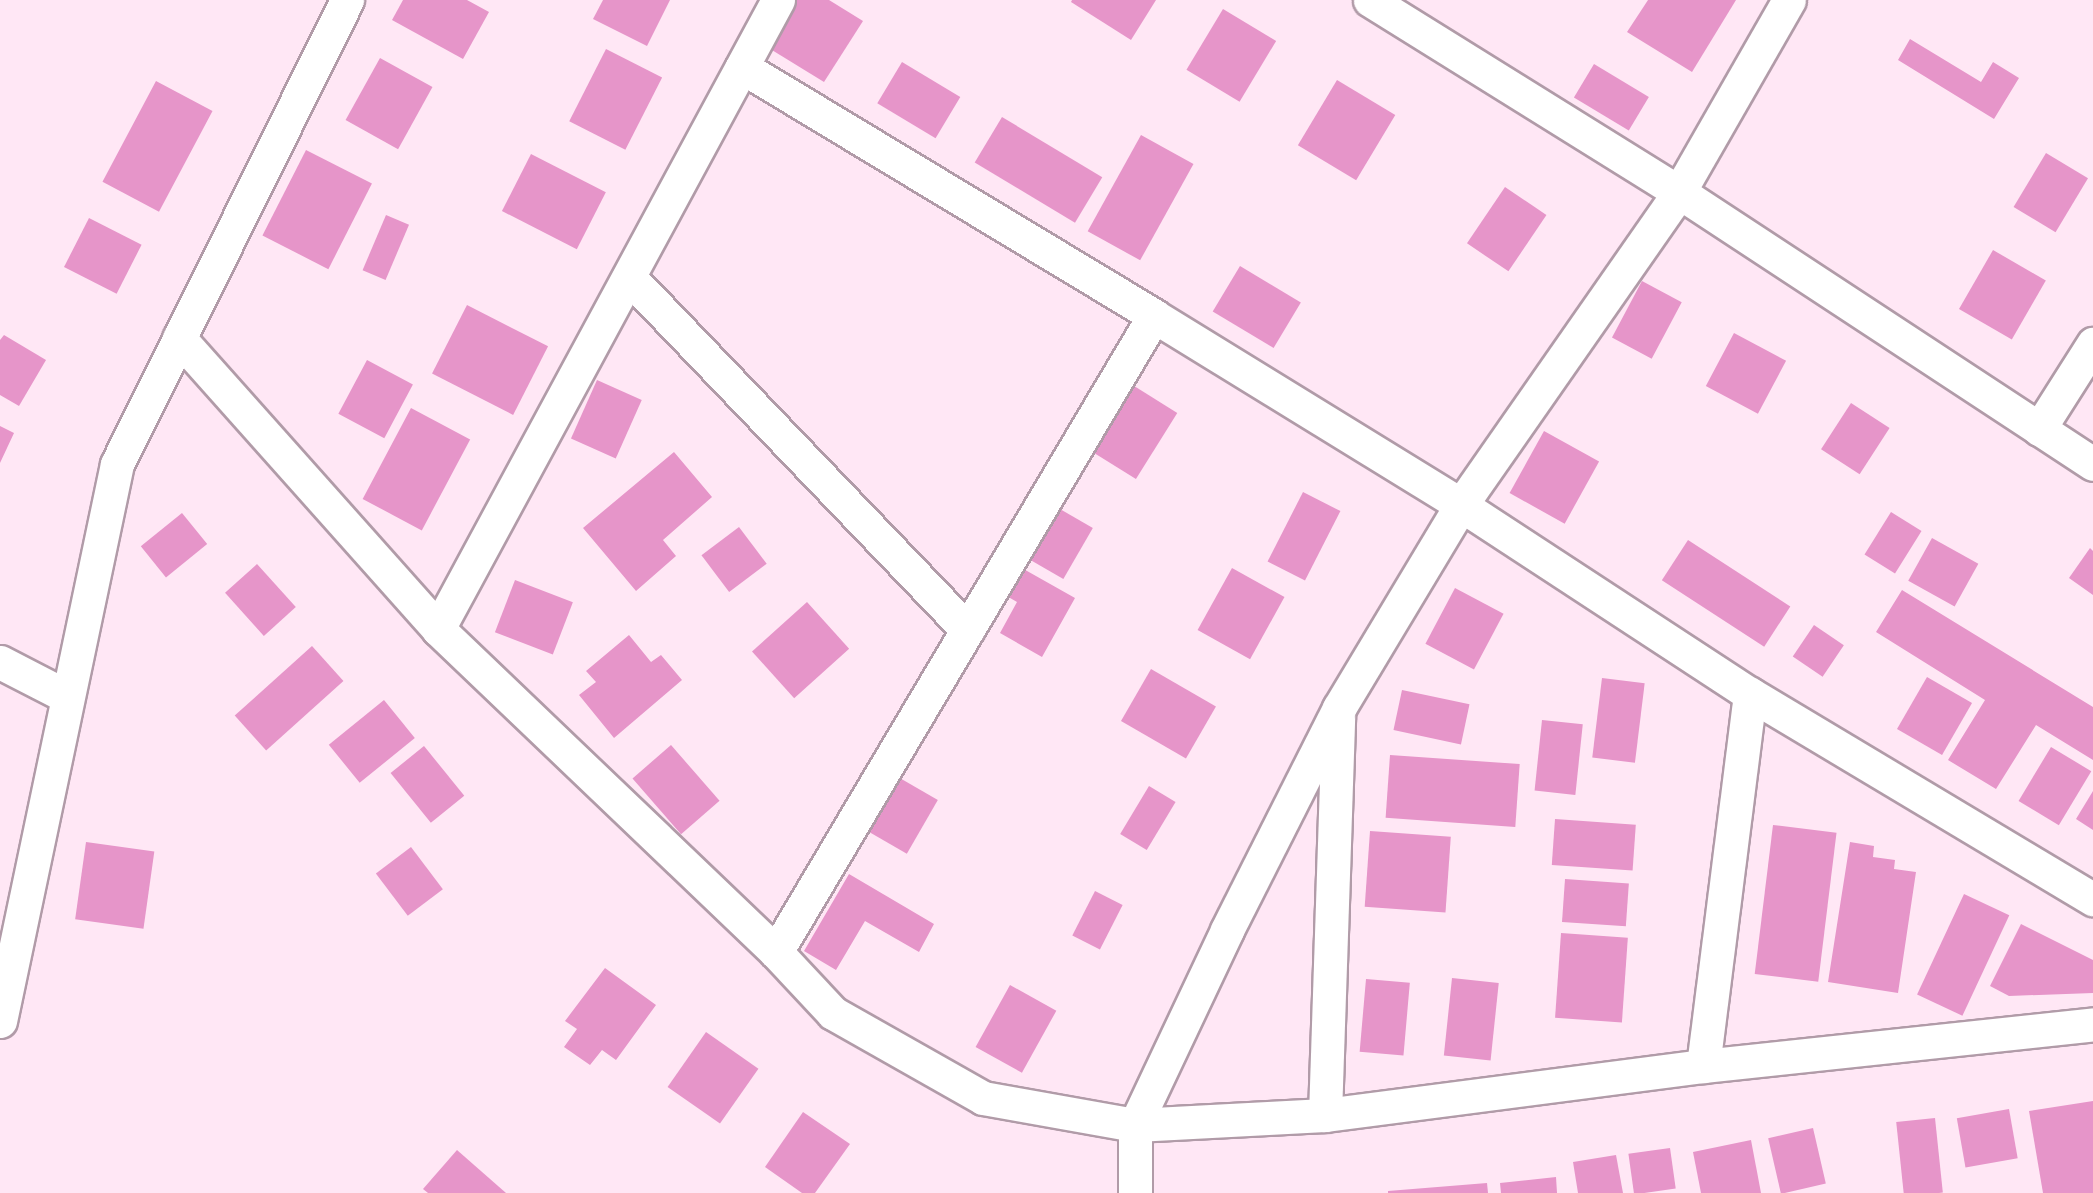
<!DOCTYPE html>
<html>
<head>
<meta charset="utf-8">
<style>
  body { margin:0 }
  #map { position:relative; width:2093px; height:1193px; overflow:hidden; background:#ffe7f5; font-family:Ubuntu,sans-serif }
  div>[style] { position:absolute }
  .building>* { inset:0; background:#e695c9; transform-origin:0 0 }
  .roads { filter:drop-shadow(2px 0 #b19ba8) drop-shadow(-2px 0 #b19ba8) drop-shadow(0 2px #b19ba8) drop-shadow(0 -2px #b19ba8) }
  .minor>* { height:33px; margin:-16.5px; padding:0 16.5px; transform-origin:16.5px; border-radius:16.5px; background:#fff }
  span { translate:-50% -50%; white-space:nowrap; text-align:center; line-height:1.15; -webkit-text-stroke:6px #ffe7f5; paint-order:stroke }
</style>
</head>
<body>
<div id="map">
  <div class="building">
    <i style="clip-path:polygon(403px 0,467px 0,489px 12px,463px 59px,392px 20px)"></i>
    <i style="clip-path:polygon(603px 0,670px 0,647px 46px,593px 19px)"></i>
    <i style="clip-path:polygon(797px 0,829px 0,863px 21px,824px 82px,767px 47px)"></i>
    <i style="clip-path:polygon(1072px 0,1156px 0,1131px 40px,1071px 2px)"></i>
    <i style="clip-path:polygon(1648px 0,1736px 0,1692px 72px,1627px 32px)"></i>
    <i style="left:1223px;top:9px;width:62px;height:71px;rotate:31deg"></i>
    <i style="clip-path:polygon(1910px 39px,1981px 82px,1993px 62px,2019px 78px,1994px 119px,1898px 60px)"></i>
    <i style="left:606px;top:49px;width:63px;height:81px;rotate:27deg"></i>
    <i style="left:380px;top:58px;width:60px;height:71px;rotate:29deg"></i>
    <i style="left:902px;top:62px;width:68px;height:48px;rotate:31deg"></i>
    <i style="left:1594px;top:64px;width:64px;height:39px;rotate:31deg"></i>
    <i style="left:1337px;top:80px;width:68px;height:76px;rotate:31deg"></i>
    <i style="left:156px;top:81px;width:64px;height:114px;rotate:28deg"></i>
    <i style="left:1002px;top:117px;width:117px;height:53px;rotate:31deg"></i>
    <i style="left:1141px;top:135px;width:60px;height:110px;rotate:29deg"></i>
    <i style="left:306px;top:150px;width:74px;height:96px;rotate:27deg"></i>
    <i style="left:2046px;top:153px;width:49px;height:63px;rotate:31deg"></i>
    <i style="left:531px;top:154px;width:84px;height:64px;rotate:27deg"></i>
    <i style="left:1505px;top:187px;width:50px;height:68px;rotate:34deg"></i>
    <i style="left:386px;top:215px;width:25px;height:60px;rotate:23deg"></i>
    <i style="left:89px;top:218px;width:59px;height:55px;rotate:27deg"></i>
    <i style="left:1993px;top:250px;width:61px;height:68px;rotate:30deg"></i>
    <i style="left:1240px;top:266px;width:71px;height:53px;rotate:31deg"></i>
    <i style="left:1642px;top:281px;width:45px;height:64px;rotate:28deg"></i>
    <i style="left:467px;top:305px;width:91px;height:77px;rotate:27deg"></i>
    <i style="left:1734px;top:333px;width:59px;height:60px;rotate:28deg"></i>
    <i style="clip-path:polygon(4px 335px,46px 360px,19px 406px,0 395px,0 340px)"></i>
    <i style="left:367px;top:360px;width:52px;height:61px;rotate:28deg"></i>
    <i style="left:1123px;top:379px;width:64px;height:78px;rotate:32deg"></i>
    <i style="left:597px;top:380px;width:49px;height:64px;rotate:24deg"></i>
    <i style="left:1851px;top:403px;width:46px;height:55px;rotate:33deg"></i>
    <i style="left:411px;top:408px;width:67px;height:103px;rotate:28deg"></i>
    <i style="clip-path:polygon(0 426px,14px 433px,0 463px)"></i>
    <i style="left:1544px;top:431px;width:63px;height:71px;rotate:29deg"></i>
    <i style="clip-path:polygon(674px 452px,712px 497px,663px 540px,676px 556px,636px 591px,583px 528px)"></i>
    <i style="left:1303px;top:492px;width:42px;height:78px;rotate:27deg"></i>
    <i style="left:1053px;top:505px;width:46px;height:59px;rotate:30deg"></i>
    <i style="left:1891px;top:512px;width:36px;height:50px;rotate:32deg"></i>
    <i style="left:182px;top:513px;width:40px;height:53px;rotate:51deg"></i>
    <i style="left:739px;top:527px;width:46px;height:47px;rotate:53deg"></i>
    <i style="left:1932px;top:538px;width:53px;height:49px;rotate:29deg"></i>
    <i style="left:1688px;top:540px;width:122px;height:48px;rotate:33deg"></i>
    <i style="clip-path:polygon(2090px 548px,2093px 551px,2093px 595px,2069px 578px)"></i>
    <i style="clip-path:polygon(1013px 563px,1075px 598px,1042px 657px,1000px 633px,1017px 602px,998px 591px)"></i>
    <i style="left:257px;top:564px;width:58px;height:43px;rotate:48deg"></i>
    <i style="left:1232px;top:568px;width:60px;height:71px;rotate:29deg"></i>
    <i style="left:515px;top:580px;width:62px;height:56px;rotate:21deg"></i>
    <i style="left:1455px;top:588px;width:55px;height:63px;rotate:28deg"></i>
    <i style="clip-path:polygon(1902px 590px,2093px 707px,2093px 760px,2036px 725px,1996px 789px,1948px 760px,1985px 700px,1876px 632px)"></i>
    <i style="left:807px;top:602px;width:63px;height:74px;rotate:48deg"></i>
    <i style="left:1814px;top:625px;width:36px;height:38px;rotate:34deg"></i>
    <i style="clip-path:polygon(629px 635px,651px 662px,661px 655px,682px 680px,614px 738px,579px 695px,596px 682px,586px 671px)"></i>
    <i style="left:312px;top:646px;width:47px;height:104px;rotate:48deg"></i>
    <i style="left:1151px;top:669px;width:75px;height:60px;rotate:30deg"></i>
    <i style="left:1927px;top:677px;width:52px;height:60px;rotate:30deg"></i>
    <i style="left:1602px;top:678px;width:43px;height:80px;rotate:7deg"></i>
    <i style="left:1402px;top:690px;width:69px;height:41px;rotate:12deg"></i>
    <i style="left:384px;top:700px;width:49px;height:71px;rotate:51deg"></i>
    <i style="left:1542px;top:720px;width:41px;height:71px;rotate:6deg"></i>
    <i style="left:671px;top:745px;width:74px;height:51px;rotate:49deg"></i>
    <i style="left:424px;top:746px;width:64px;height:43px;rotate:51deg"></i>
    <i style="left:2051px;top:747px;width:47px;height:63px;rotate:31deg"></i>
    <i style="left:1390px;top:755px;width:130px;height:63px;rotate:4deg"></i>
    <i style="left:898px;top:777px;width:46px;height:62px;rotate:30deg"></i>
    <i style="left:1149px;top:786px;width:31px;height:56px;rotate:31deg"></i>
    <i style="clip-path:polygon(2093px 791px,2093px 830px,2076px 819px)"></i>
    <i style="left:1555px;top:819px;width:81px;height:46px;rotate:4deg"></i>
    <i style="left:1773px;top:825px;width:64px;height:150px;rotate:7deg"></i>
    <i style="left:1370px;top:831px;width:81px;height:76px;rotate:4deg"></i>
    <i style="left:86px;top:842px;width:69px;height:78px;rotate:8deg"></i>
    <i style="clip-path:polygon(1850px 842px,1874px 846px,1873px 857px,1895px 860px,1894px 869px,1916px 872px,1898px 993px,1828px 982px)"></i>
    <i style="left:411px;top:847px;width:53px;height:44px;rotate:53deg"></i>
    <i style="clip-path:polygon(849px 874px,934px 924px,919px 952px,865px 921px,836px 970px,804px 951px)"></i>
    <i style="left:1565px;top:879px;width:64px;height:43px;rotate:4deg"></i>
    <i style="left:1095px;top:891px;width:31px;height:50px;rotate:27deg"></i>
    <i style="left:1964px;top:894px;width:50px;height:111px;rotate:25deg"></i>
    <i style="clip-path:polygon(2021px 924px,2093px 960px,2093px 993px,2009px 996px,1990px 986px)"></i>
    <i style="left:1561px;top:933px;width:67px;height:85px;rotate:4deg"></i>
    <i style="clip-path:polygon(605px 968px,656px 1005px,616px 1060px,602px 1050px,590px 1065px,564px 1047px,577px 1029px,565px 1021px)"></i>
    <i style="left:1452px;top:978px;width:47px;height:78px;rotate:6deg"></i>
    <i style="left:1366px;top:979px;width:44px;height:73px;rotate:5deg"></i>
    <i style="left:1010px;top:985px;width:53px;height:71px;rotate:29deg"></i>
    <i style="left:706px;top:1032px;width:64px;height:67px;rotate:35deg"></i>
    <i style="clip-path:polygon(2093px 1101px,2093px 1193px,2043px 1193px,2029px 1111px)"></i>
    <i style="left:2009px;top:1109px;width:50px;height:53px;rotate:80deg"></i>
    <i style="clip-path:polygon(803px 1112px,850px 1144px,815px 1193px,802px 1193px,765px 1167px)"></i>
    <i style="left:1935px;top:1118px;width:75px;height:39px;rotate:84deg"></i>
    <i style="left:1813px;top:1128px;width:57px;height:46px;rotate:77deg"></i>
    <i style="clip-path:polygon(1751px 1140px,1761px 1193px,1701px 1193px,1693px 1152px)"></i>
    <i style="left:1670px;top:1148px;width:41px;height:42px;rotate:82deg"></i>
    <i style="clip-path:polygon(457px 1150px,506px 1193px,428px 1193px,423px 1189px)"></i>
    <i style="clip-path:polygon(1616px 1155px,1623px 1193px,1578px 1193px,1573px 1162px)"></i>
    <i style="clip-path:polygon(1556px 1177px,1557px 1193px,1501px 1193px,1500px 1183px)"></i>
    <i style="clip-path:polygon(1487px 1183px,1488px 1193px,1388px 1193px,1388px 1191px)"></i>
  </div>
  <div class="roads">
    <div class="minor">
      <i style="left:1370px;top:0;width:364px;rotate:31.9deg"></i>
      <i style="left:1679px;top:192px;width:495px;rotate:33.3deg"></i>
      <i style="left:742px;top:67px;width:481px;rotate:31.1deg"></i>
      <i style="left:1154px;top:316px;width:361px;rotate:31.6deg"></i>
      <i style="left:1461px;top:505px;width:345px;rotate:33.2deg"></i>
      <i style="left:1750px;top:694px;width:400px;rotate:30.9deg"></i>
      <i style="left:629px;top:277px;width:489px;rotate:46.2deg"></i>
      <i style="left:179px;top:338px;width:390px;rotate:48.3deg"></i>
      <i style="left:438px;top:629px;width:468px;rotate:43.7deg"></i>
      <i style="left:776px;top:952px;width:83px;rotate:46.9deg"></i>
      <i style="left:833px;top:1013px;width:172px;rotate:29.5deg"></i>
      <i style="left:983px;top:1098px;width:154px;rotate:10.1deg"></i>
      <i style="left:1135px;top:1125px;width:190px;rotate:-3deg"></i>
      <i style="left:1325px;top:1115px;width:381px;rotate:-7.4deg"></i>
      <i style="left:1703px;top:1066px;width:392px;rotate:-6.1deg"></i>
      <i style="left:2039px;top:429px;width:101px;rotate:-57.6deg"></i>
      <i style="left:438px;top:629px;width:715px;rotate:-61.61deg"></i>
      <i style="left:0;top:662px;width:74px;rotate:27.3deg"></i>
      <i style="left:776px;top:952px;width:740px;rotate:-59.28deg"></i>
      <i style="left:0;top:1021px;width:569px;rotate:-78.14deg"></i>
      <i style="left:117px;top:464px;width:518px;rotate:-63.63deg"></i>
      <i style="left:1703px;top:1066px;width:375px;rotate:-82.8deg"></i>
      <i style="left:1325px;top:1115px;width:397px;rotate:-88.1deg"></i>
      <i style="left:1135px;top:1193px;width:68px;rotate:-90deg"></i>
      <i style="left:1135px;top:1125px;width:216px;rotate:-64.7deg"></i>
      <i style="left:1227px;top:930px;width:249px;rotate:-63.2deg"></i>
      <i style="left:1339px;top:708px;width:237px;rotate:-59deg"></i>
      <i style="left:1461px;top:505px;width:381px;rotate:-55.1deg"></i>
      <i style="left:1679px;top:192px;width:221px;rotate:-60.2deg"></i>
    </div>
  </div>
</div>
</body>
</html>
